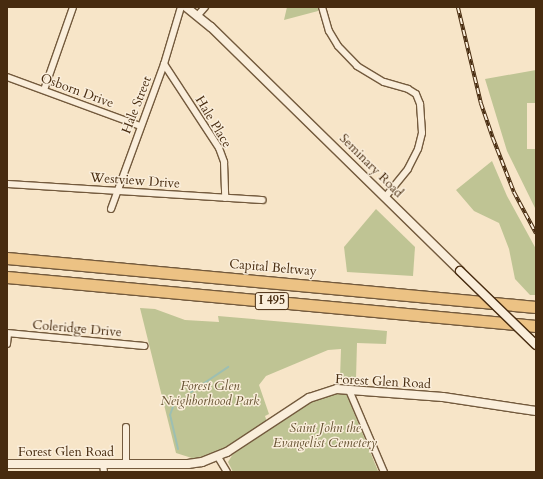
<!DOCTYPE html>
<html>
<head>
<meta charset="utf-8">
<style>
  body { margin:0 }
  #map { position:relative; width:543px; height:479px; overflow:hidden; background:#f7e5c8; font-family:Cardo,serif }
  div>[style] { position:absolute }
  .green>* { inset:0; background:#bfc494 }
  .stream>* { height:2px; margin:-1px; padding:0 1px; transform-origin:1px; border-radius:1px; background:#9dbfb2 }
  .roads { filter:drop-shadow(1px 0 #735a3d) drop-shadow(-1px 0 #735a3d) drop-shadow(0 1px #735a3d) drop-shadow(0 -1px #735a3d) }
  .street>* { height:6px; margin:-3px; padding:0 3px; transform-origin:3px; border-radius:3px; background:#faeedb }
  .secondary>* { height:8px; margin:-4px; padding:0 4px; transform-origin:4px; border-radius:4px; background:#faeedb }
  .highway>* { height:11px; margin:-5.5px; padding:0 5.5px; transform-origin:5.5px; border-radius:5.5px; background:#ecc284 }
  .rail>* { height:3.5px; margin-top:-1.75px; transform-origin:0; background:repeating-linear-gradient(90deg,#faeedb 0 6px,#472b0f 0 12px); box-sizing:border-box; border-block:1px solid #472b0f }
  .bridges { filter:drop-shadow(1px 0 #472b0f) drop-shadow(-1px 0 #472b0f) drop-shadow(0 1px #472b0f) drop-shadow(0 -1px #472b0f) }
  .secondary-bridge>* { height:8px; margin:-4px; padding:0 4px; transform-origin:4px; border-radius:4px; background:#faeedb }
  span { translate:-50% -50%; white-space:nowrap; text-align:center; line-height:1.15; -webkit-text-stroke:3px #faeedb; paint-order:stroke }
  .shield-label span { padding:1px 3px; background:#faeedb; border:1px solid; border-radius:3px; -webkit-text-stroke-width:0 }
  .shield-label { font-size:12px; color:#472b0f; font-weight:700 }
  .street-label { font-size:13px; color:#472b0f }
  .park-label { font-size:13px; color:#655130; font-style:italic }
  .frame { position:absolute; inset:0; border:8px solid #472b0f; pointer-events:none }
</style>
</head>
<body>
<div id="map">
  <div class="green">
    <i style="clip-path:polygon(287px 7px,318px 7px,318px 11px,284px 20px)"></i>
    <i style="clip-path:polygon(536px 70px,536px 103px,527px 103px,527px 149px,536px 149px,536px 210px,507px 151px,485px 79px)"></i>
    <i style="clip-path:polygon(492px 161px,507px 196px,536px 249px,536px 295px,530px 295px,515px 279px,509px 249px,499px 223px,474px 211px,456px 190px)"></i>
    <i style="clip-path:polygon(376px 209px,415px 247px,413px 276px,347px 272px,344px 247px)"></i>
    <i style="clip-path:polygon(140px 308px,155px 309px,185px 320px,219px 322px,218px 316px,387px 331px,386px 344px,357px 343px,356px 379px,340px 378px,341px 349px,328px 350px,266px 376px,259px 385px,269px 414px,265px 416px,267px 422px,229px 446px,195px 459px,176px 453px)"></i>
    <i style="clip-path:polygon(346px 393px,378px 471px,233px 472px,228px 462px,233px 454px,313px 401px,329px 395px)"></i>
  </div>
  <div class="stream">
    <i style="left:191px;top:392px;width:45px;rotate:-34deg"></i>
    <i style="left:178px;top:449px;width:35px;rotate:-103deg"></i>
    <i style="left:170px;top:415px;width:15px;rotate:-70deg"></i>
    <i style="left:175px;top:401px;width:5px;rotate:-22deg"></i>
  </div>
  <div class="roads">
    <div class="street">
      <i style="left:322px;top:7px;width:25px;rotate:74deg"></i>
      <i style="left:329px;top:31px;width:17px;rotate:59deg"></i>
      <i style="left:338px;top:46px;width:28px;rotate:46deg"></i>
      <i style="left:357px;top:66px;width:31px;rotate:31deg"></i>
      <i style="left:384px;top:82px;width:25px;rotate:16deg"></i>
      <i style="left:408px;top:89px;width:9px;rotate:32deg"></i>
      <i style="left:416px;top:94px;width:11px;rotate:68deg"></i>
      <i style="left:420px;top:104px;width:29px;rotate:86deg"></i>
      <i style="left:422px;top:133px;width:16px;rotate:104deg"></i>
      <i style="left:418px;top:149px;width:22px;rotate:117deg"></i>
      <i style="left:408px;top:169px;width:36px;rotate:129deg"></i>
      <i style="left:198px;top:15px;width:11px;rotate:-49deg"></i>
      <i style="left:164px;top:64px;width:100px;rotate:56.8deg"></i>
      <i style="left:219px;top:148px;width:15px;rotate:70deg"></i>
      <i style="left:224px;top:162px;width:36px;rotate:88deg"></i>
      <i style="left:7px;top:77px;width:142px;rotate:20.2deg"></i>
      <i style="left:44px;top:90px;width:88px;rotate:-70.7deg"></i>
      <i style="left:7px;top:184px;width:256px;rotate:3.6deg"></i>
      <i style="left:111px;top:209px;width:154px;rotate:-69.9deg"></i>
      <i style="left:164px;top:64px;width:59px;rotate:-73.4deg"></i>
      <i style="left:7px;top:333px;width:138px;rotate:5.4deg"></i>
      <i style="left:7px;top:344px;width:10px;rotate:-84deg"></i>
      <i style="left:349px;top:390px;width:89px;rotate:66.9deg"></i>
      <i style="left:218px;top:457px;width:17px;rotate:59deg"></i>
      <i style="left:103px;top:464px;width:8px;rotate:83deg"></i>
      <i style="left:126px;top:464px;width:37px;rotate:-90deg"></i>
    </div>
    <div class="secondary">
      <i style="left:186px;top:7px;width:32px;rotate:39deg"></i>
      <i style="left:211px;top:27px;width:349px;rotate:44.4deg"></i>
      <i style="left:7px;top:464px;width:181px"></i>
      <i style="left:188px;top:464px;width:14px;rotate:-8deg"></i>
      <i style="left:202px;top:462px;width:27px;rotate:-22deg"></i>
      <i style="left:227px;top:452px;width:98px;rotate:-33.4deg"></i>
      <i style="left:309px;top:398px;width:29px;rotate:-18deg"></i>
      <i style="left:337px;top:389px;width:106px;rotate:4.3deg"></i>
      <i style="left:443px;top:397px;width:94px;rotate:8.6deg"></i>
    </div>
    <div class="highway">
      <i style="left:7px;top:258px;width:531px;rotate:5.29deg"></i>
      <i style="left:7px;top:277px;width:531px;rotate:5.29deg"></i>
    </div>
  </div>
  <div class="rail">
    <i style="left:458px;top:7px;width:99px;rotate:76.5deg"></i>
    <i style="left:481px;top:103px;width:37px;rotate:71deg"></i>
    <i style="left:493px;top:138px;width:58px;rotate:68.7deg"></i>
    <i style="left:514px;top:192px;width:47px;rotate:61.8deg"></i>
  </div>
  <div class="bridges">
    <div class="secondary-bridge">
      <i style="left:460px;top:271px;width:106px;rotate:44.2deg"></i>
    </div>
  </div>
  <div class="shield-label">
    <span style="left:272px;top:301px">I 495</span>
  </div>
  <div class="street-label">
    <span style="left:77px;top:91px;rotate:20deg">Osborn Drive</span>
    <span style="left:137px;top:105px;rotate:-69deg">Hale Street</span>
    <span style="left:213px;top:122px;rotate:59deg">Hale Place</span>
    <span style="left:371px;top:166px;rotate:45deg">Seminary Road</span>
    <span style="left:135px;top:181px;rotate:4deg">Westview Drive</span>
    <span style="left:273px;top:268px;rotate:5deg">Capital Beltway</span>
    <span style="left:77px;top:329px;rotate:5deg">Coleridge Drive</span>
    <span style="left:383px;top:382px;rotate:3deg">Forest Glen Road</span>
    <span style="left:66px;top:452px">Forest Glen Road</span>
  </div>
  <div class="park-label">
    <span style="left:210px;top:394px">Forest Glen<br>Neighborhood Park</span>
    <span style="left:325px;top:436px">Saint John the<br>Evangelist Cemetery</span>
  </div>
  <div class="frame"></div>
</div>
</body>
</html>
